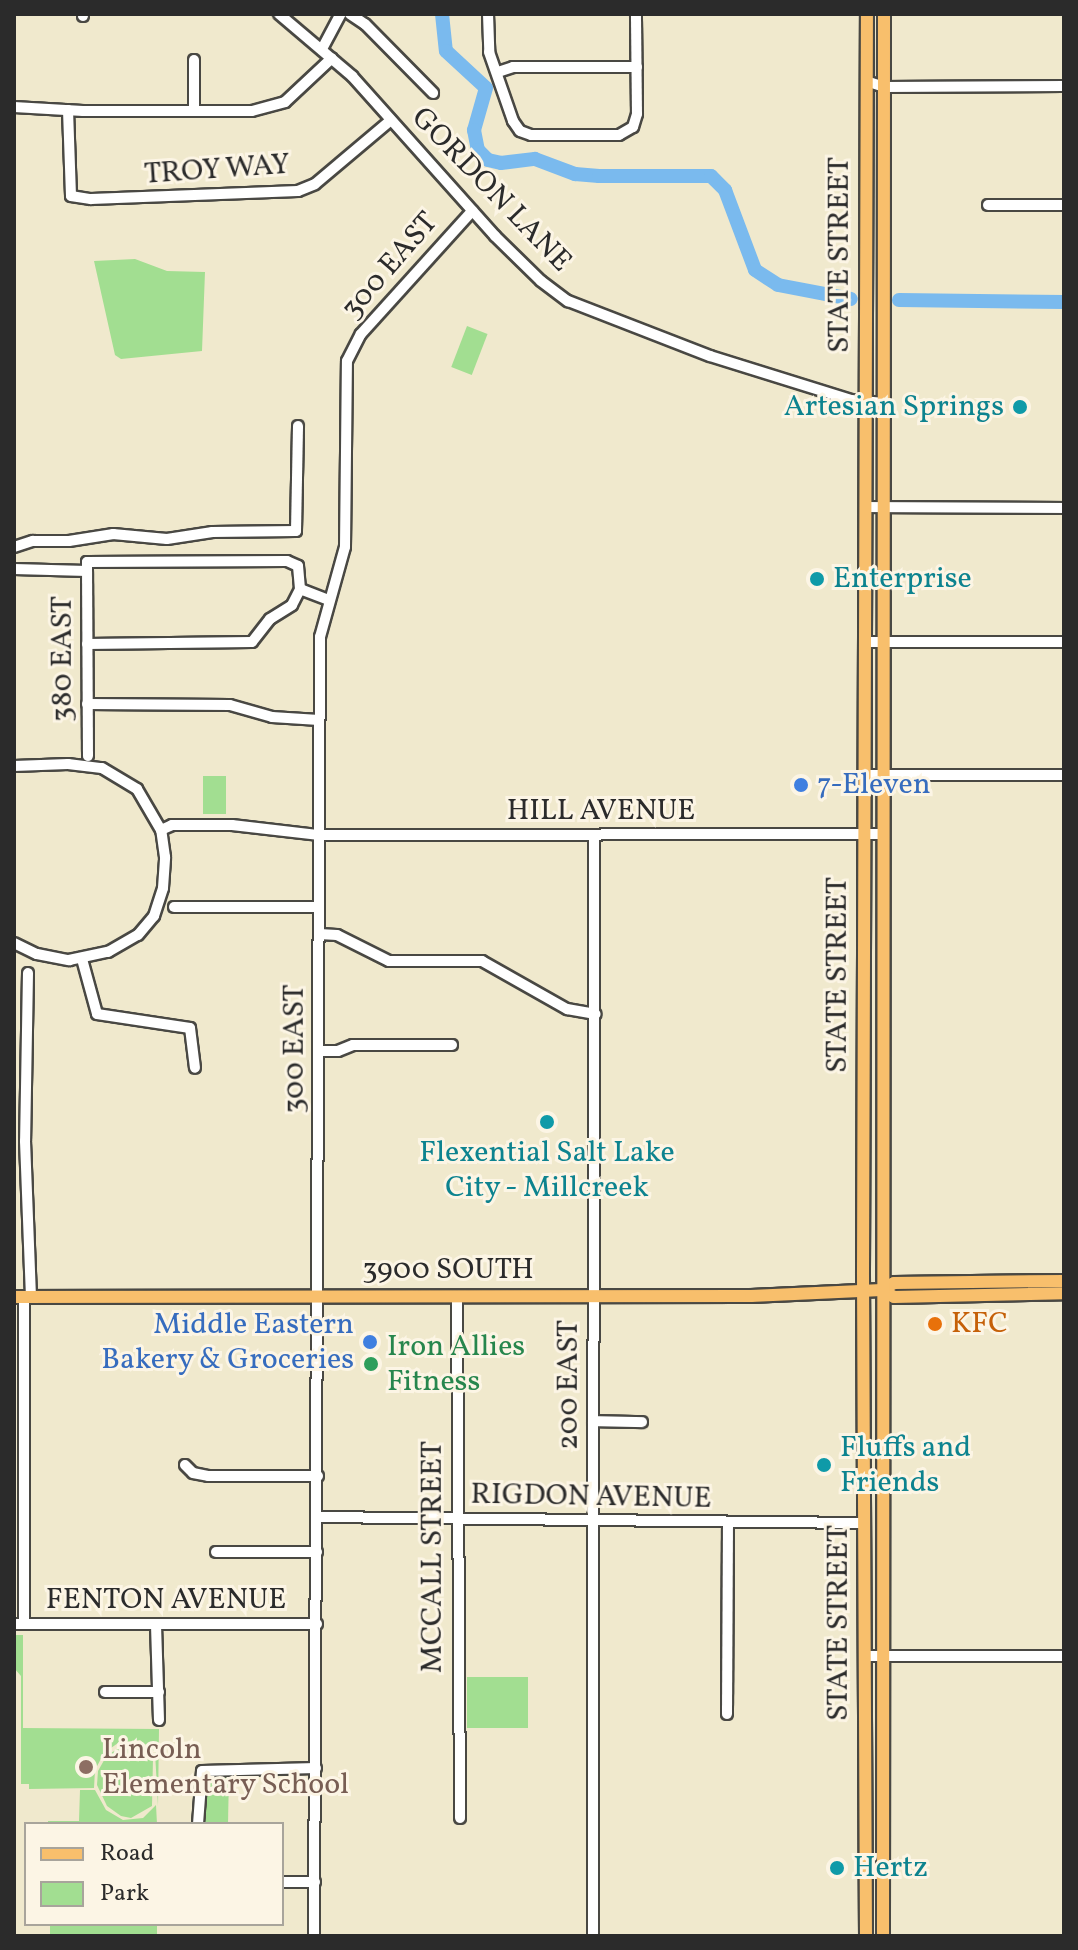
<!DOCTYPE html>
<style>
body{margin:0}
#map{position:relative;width:1078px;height:1950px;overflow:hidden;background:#f0e9cd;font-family:Vollkorn,serif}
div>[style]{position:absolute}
.green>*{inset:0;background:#a2de91;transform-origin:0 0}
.river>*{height:14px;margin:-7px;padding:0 7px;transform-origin:7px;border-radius:7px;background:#7abaee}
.roads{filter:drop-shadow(2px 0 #494843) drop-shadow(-2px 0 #494843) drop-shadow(0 2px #494843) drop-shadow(0 -2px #494843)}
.minor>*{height:10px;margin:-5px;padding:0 5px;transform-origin:5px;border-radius:5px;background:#fff}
.major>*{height:12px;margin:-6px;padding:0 6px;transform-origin:6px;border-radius:6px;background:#f8bf6c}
.dots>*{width:22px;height:22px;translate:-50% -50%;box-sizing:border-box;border:4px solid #fcf5e5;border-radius:50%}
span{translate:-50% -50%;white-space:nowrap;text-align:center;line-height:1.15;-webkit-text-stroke:6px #fcf5e5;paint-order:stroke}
.street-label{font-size:30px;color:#2b2b2b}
.culture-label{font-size:30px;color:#0d838f}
.right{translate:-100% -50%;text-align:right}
.left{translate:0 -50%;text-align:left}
.shop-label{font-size:30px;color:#366cbe}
.food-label{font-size:30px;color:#c56008}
.leisure-label{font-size:30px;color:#27864d}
.education-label{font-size:30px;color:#785e54}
.frame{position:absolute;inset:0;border:16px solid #2b2b2b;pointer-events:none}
.legend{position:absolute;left:24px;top:1822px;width:260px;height:104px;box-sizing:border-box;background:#fcf5e5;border:2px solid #a8a49b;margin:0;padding:10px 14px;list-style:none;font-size:24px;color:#2b2b2b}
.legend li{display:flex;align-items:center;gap:16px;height:40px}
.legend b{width:40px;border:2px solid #a8a49b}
</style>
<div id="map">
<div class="green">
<i style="clip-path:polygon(135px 259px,167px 271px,205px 272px,202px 351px,121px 359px,115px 355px,94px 261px)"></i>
<i style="left:467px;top:326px;width:22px;height:44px;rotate:21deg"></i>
<i style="left:203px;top:776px;width:23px;height:38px"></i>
<i style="clip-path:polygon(14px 1635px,23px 1635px,23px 1728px,159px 1729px,158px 1806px,155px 1752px,140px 1740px,118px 1743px,104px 1753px,95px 1770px,94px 1788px,29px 1789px,29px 1784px,21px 1784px,21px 1676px,14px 1668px)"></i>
<i style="left:467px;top:1677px;width:61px;height:51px"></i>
<i style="clip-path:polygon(129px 1743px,144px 1745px,153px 1758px,152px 1806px,131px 1818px,121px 1816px,107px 1806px,97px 1785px,98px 1771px,107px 1755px)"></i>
<i style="clip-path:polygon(229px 1774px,228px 1824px,204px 1824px,204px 1781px,207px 1776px)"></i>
<i style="clip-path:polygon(80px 1790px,95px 1790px,106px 1810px,123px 1820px,143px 1818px,156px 1805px,157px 1824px,48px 1824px,48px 1821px,79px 1821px)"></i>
<i style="left:50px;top:1924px;width:107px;height:12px"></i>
</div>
<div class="river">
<i style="left:442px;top:14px;width:37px;rotate:84deg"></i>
<i style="left:446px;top:51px;width:54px;rotate:42.8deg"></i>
<i style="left:486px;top:88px;width:44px;rotate:105.9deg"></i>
<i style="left:474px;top:130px;width:20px;rotate:79deg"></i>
<i style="left:478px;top:150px;width:14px;rotate:45deg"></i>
<i style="left:488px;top:160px;width:13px;rotate:13deg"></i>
<i style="left:501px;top:163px;width:34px;rotate:-7deg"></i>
<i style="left:535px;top:159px;width:43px;rotate:20.6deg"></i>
<i style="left:575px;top:174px;width:24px;rotate:5deg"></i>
<i style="left:599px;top:176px;width:112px"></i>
<i style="left:711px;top:176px;width:20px;rotate:45deg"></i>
<i style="left:725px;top:190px;width:85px;rotate:69.4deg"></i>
<i style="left:755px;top:270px;width:27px;rotate:33deg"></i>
<i style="left:778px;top:285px;width:74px;rotate:10.9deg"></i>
<i style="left:899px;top:300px;width:165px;rotate:0.7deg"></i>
</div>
<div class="roads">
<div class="minor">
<i style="left:279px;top:14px;width:96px;rotate:40.3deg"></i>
<i style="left:352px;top:76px;width:215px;rotate:48.2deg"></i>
<i style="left:495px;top:236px;width:64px;rotate:44.4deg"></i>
<i style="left:541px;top:281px;width:34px;rotate:37deg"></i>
<i style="left:568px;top:301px;width:152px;rotate:21.2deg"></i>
<i style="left:710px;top:356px;width:148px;rotate:17.3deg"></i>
<i style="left:851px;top:400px;width:33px;rotate:5deg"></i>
<i style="left:350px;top:14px;width:18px;rotate:34deg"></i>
<i style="left:365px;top:24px;width:97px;rotate:45.4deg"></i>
<i style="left:488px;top:14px;width:38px;rotate:88deg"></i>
<i style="left:489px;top:52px;width:73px;rotate:70.8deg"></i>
<i style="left:513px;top:121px;width:12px;rotate:55deg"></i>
<i style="left:520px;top:131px;width:12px;rotate:20deg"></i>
<i style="left:531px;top:135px;width:88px"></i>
<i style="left:619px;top:135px;width:16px;rotate:-30deg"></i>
<i style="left:633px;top:127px;width:14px;rotate:-73deg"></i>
<i style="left:637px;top:114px;width:100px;rotate:-90.6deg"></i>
<i style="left:83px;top:16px;width:2px;rotate:-90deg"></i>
<i style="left:322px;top:49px;width:40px;rotate:-62deg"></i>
<i style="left:194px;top:60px;width:51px;rotate:90deg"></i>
<i style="left:498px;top:72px;width:16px;rotate:-18deg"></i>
<i style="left:513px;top:67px;width:124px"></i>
<i style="left:866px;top:81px;width:20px;rotate:18deg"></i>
<i style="left:885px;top:87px;width:179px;rotate:-0.3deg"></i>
<i style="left:14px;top:107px;width:69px;rotate:3.3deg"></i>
<i style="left:83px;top:111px;width:169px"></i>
<i style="left:252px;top:111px;width:34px;rotate:-15deg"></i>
<i style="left:285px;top:102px;width:64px;rotate:-43.1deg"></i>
<i style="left:68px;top:110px;width:86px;rotate:88deg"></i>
<i style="left:71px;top:196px;width:20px;rotate:9deg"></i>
<i style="left:91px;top:199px;width:207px;rotate:-2.2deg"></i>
<i style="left:298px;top:191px;width:18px;rotate:-22deg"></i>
<i style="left:315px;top:184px;width:99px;rotate:-40.1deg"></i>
<i style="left:988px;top:205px;width:76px"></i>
<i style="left:865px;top:507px;width:199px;rotate:0.3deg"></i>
<i style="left:14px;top:547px;width:20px;rotate:-18deg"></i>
<i style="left:33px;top:541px;width:36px"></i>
<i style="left:69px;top:541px;width:45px;rotate:-9deg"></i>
<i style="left:113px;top:534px;width:54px;rotate:5.3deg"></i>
<i style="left:167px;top:539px;width:46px;rotate:-8.8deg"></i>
<i style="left:212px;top:532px;width:84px;rotate:-0.7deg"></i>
<i style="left:296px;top:531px;width:105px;rotate:-88.9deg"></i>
<i style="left:14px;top:569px;width:73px;rotate:1.6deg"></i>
<i style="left:866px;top:642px;width:198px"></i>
<i style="left:87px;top:644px;width:165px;rotate:-0.7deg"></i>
<i style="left:252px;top:642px;width:29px;rotate:-52deg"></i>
<i style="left:270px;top:619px;width:26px;rotate:-32deg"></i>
<i style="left:292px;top:605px;width:18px;rotate:-63deg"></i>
<i style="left:300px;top:589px;width:31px;rotate:21deg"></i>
<i style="left:87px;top:704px;width:143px;rotate:0.4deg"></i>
<i style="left:230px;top:705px;width:44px;rotate:15.9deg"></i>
<i style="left:272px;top:717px;width:47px;rotate:3.7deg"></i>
<i style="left:88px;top:756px;width:194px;rotate:-90.3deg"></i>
<i style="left:87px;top:562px;width:200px;rotate:-0.3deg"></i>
<i style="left:287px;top:561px;width:12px;rotate:24deg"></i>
<i style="left:298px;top:566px;width:23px;rotate:85deg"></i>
<i style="left:14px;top:766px;width:54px;rotate:-2.1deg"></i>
<i style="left:68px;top:764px;width:34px;rotate:7deg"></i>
<i style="left:102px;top:768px;width:41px;rotate:31deg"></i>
<i style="left:137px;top:789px;width:48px;rotate:59.7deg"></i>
<i style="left:161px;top:830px;width:12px;rotate:-24deg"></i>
<i style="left:172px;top:825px;width:60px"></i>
<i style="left:232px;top:825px;width:88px;rotate:6.6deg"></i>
<i style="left:319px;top:835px;width:564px;rotate:-0.1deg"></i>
<i style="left:865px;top:775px;width:199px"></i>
<i style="left:174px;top:907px;width:145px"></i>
<i style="left:319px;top:934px;width:18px;rotate:3deg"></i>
<i style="left:337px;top:935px;width:58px;rotate:26.6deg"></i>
<i style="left:389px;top:961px;width:93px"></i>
<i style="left:482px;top:961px;width:98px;rotate:29.5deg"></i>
<i style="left:567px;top:1009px;width:29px;rotate:10deg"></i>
<i style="left:14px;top:943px;width:25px;rotate:26deg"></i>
<i style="left:37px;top:954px;width:33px;rotate:11deg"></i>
<i style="left:69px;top:960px;width:40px;rotate:-12deg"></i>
<i style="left:108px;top:952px;width:34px;rotate:-30deg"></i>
<i style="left:138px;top:935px;width:25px;rotate:-50deg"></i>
<i style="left:154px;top:916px;width:29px;rotate:-72deg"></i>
<i style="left:163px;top:888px;width:31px;rotate:-86deg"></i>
<i style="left:165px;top:857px;width:27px;rotate:-98deg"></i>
<i style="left:82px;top:959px;width:57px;rotate:74.7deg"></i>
<i style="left:97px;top:1014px;width:94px;rotate:8.6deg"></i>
<i style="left:190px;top:1028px;width:40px;rotate:82.9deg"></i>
<i style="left:28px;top:973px;width:168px;rotate:91deg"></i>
<i style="left:25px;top:1141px;width:156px;rotate:87.8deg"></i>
<i style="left:319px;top:1051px;width:19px"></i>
<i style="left:338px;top:1051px;width:16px;rotate:-22deg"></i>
<i style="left:353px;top:1045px;width:99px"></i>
<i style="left:457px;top:1296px;width:522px;rotate:89.67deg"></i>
<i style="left:24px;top:1297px;width:327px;rotate:90deg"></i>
<i style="left:593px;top:1421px;width:49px;rotate:1.2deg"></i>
<i style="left:185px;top:1465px;width:11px;rotate:45deg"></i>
<i style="left:193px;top:1473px;width:15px;rotate:11deg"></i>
<i style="left:208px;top:1476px;width:110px"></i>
<i style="left:317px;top:1517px;width:547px;rotate:0.63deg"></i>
<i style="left:216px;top:1552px;width:101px"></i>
<i style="left:14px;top:1624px;width:303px"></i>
<i style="left:156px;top:1625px;width:95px;rotate:88.2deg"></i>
<i style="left:866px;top:1656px;width:198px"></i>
<i style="left:105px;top:1692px;width:54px"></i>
<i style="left:727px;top:1714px;width:191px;rotate:-89.7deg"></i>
<i style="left:198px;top:1824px;width:53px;rotate:-85.7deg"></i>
<i style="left:202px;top:1771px;width:114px;rotate:-1.5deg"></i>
<i style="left:282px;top:1882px;width:33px"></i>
<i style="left:314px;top:1936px;width:1299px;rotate:-89.74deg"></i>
<i style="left:320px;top:637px;width:93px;rotate:-74.5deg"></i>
<i style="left:345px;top:547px;width:186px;rotate:-89.4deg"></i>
<i style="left:347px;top:361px;width:30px;rotate:-63deg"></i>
<i style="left:361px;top:334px;width:166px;rotate:-47.9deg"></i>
<i style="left:593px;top:1936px;width:1101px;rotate:-89.95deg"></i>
</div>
<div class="major">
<i style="left:882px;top:1290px;width:14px;rotate:30deg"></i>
<i style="left:894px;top:1297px;width:170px;rotate:-1.3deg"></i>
<i style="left:14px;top:1297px;width:737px;rotate:-0.08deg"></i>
<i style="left:751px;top:1296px;width:131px;rotate:-2.6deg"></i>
<i style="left:882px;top:1290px;width:14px;rotate:-30deg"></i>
<i style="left:894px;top:1283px;width:170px;rotate:-0.7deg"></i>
<i style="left:866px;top:1936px;width:664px;rotate:-90.26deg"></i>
<i style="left:863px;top:1272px;width:1258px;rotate:-89.82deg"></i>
<i style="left:883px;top:1936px;width:1922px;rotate:-89.97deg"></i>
</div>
</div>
<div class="dots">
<i style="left:1020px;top:407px;background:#0f9aa8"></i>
<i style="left:817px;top:579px;background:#0f9aa8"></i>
<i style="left:801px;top:785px;background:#3f7fe0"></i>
<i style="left:547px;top:1122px;background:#0f9aa8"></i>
<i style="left:935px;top:1324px;background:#e8710a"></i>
<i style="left:370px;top:1342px;background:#3f7fe0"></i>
<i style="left:371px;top:1364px;background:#2e9e5b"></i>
<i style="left:824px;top:1465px;background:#0f9aa8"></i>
<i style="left:86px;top:1767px;background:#8d6e63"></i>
<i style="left:837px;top:1868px;background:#0f9aa8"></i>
</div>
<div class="street-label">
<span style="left:217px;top:170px;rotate:-4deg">TROY WAY</span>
<span style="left:491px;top:190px;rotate:46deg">GORDON LANE</span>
<span style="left:840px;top:255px;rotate:-90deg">STATE STREET</span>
<span style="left:390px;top:266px;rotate:-49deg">300 EAST</span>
<span style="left:63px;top:659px;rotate:-90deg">380 EAST</span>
<span style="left:601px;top:811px">HILL AVENUE</span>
<span style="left:838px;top:975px;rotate:-90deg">STATE STREET</span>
<span style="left:295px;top:1049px;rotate:-90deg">300 EAST</span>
<span style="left:448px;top:1270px">3900 SOUTH</span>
<span style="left:569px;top:1385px;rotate:-90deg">200 EAST</span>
<span style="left:591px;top:1497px;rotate:1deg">RIGDON AVENUE</span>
<span style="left:433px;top:1557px;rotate:-90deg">MCCALL STREET</span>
<span style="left:166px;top:1600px">FENTON AVENUE</span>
<span style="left:839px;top:1623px;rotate:-90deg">STATE STREET</span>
</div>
<div class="culture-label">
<span class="right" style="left:1004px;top:407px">Artesian Springs</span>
<span class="left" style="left:833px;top:579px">Enterprise</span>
<span style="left:547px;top:1170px">Flexential Salt Lake<br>City - Millcreek</span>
<span class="left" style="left:840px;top:1465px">Fluffs and<br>Friends</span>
<span class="left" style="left:853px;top:1868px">Hertz</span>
</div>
<div class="shop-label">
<span class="left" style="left:817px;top:785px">7-Eleven</span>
<span class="right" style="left:354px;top:1342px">Middle Eastern<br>Bakery &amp; Groceries</span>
</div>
<div class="food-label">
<span class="left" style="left:951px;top:1324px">KFC</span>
</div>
<div class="leisure-label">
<span class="left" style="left:387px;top:1364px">Iron Allies<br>Fitness</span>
</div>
<div class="education-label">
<span class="left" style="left:102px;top:1767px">Lincoln<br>Elementary School</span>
</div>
<div class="frame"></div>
<ul class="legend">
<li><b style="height:10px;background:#f8bf6c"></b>Road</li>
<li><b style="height:22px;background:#a2de91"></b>Park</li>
</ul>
</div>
